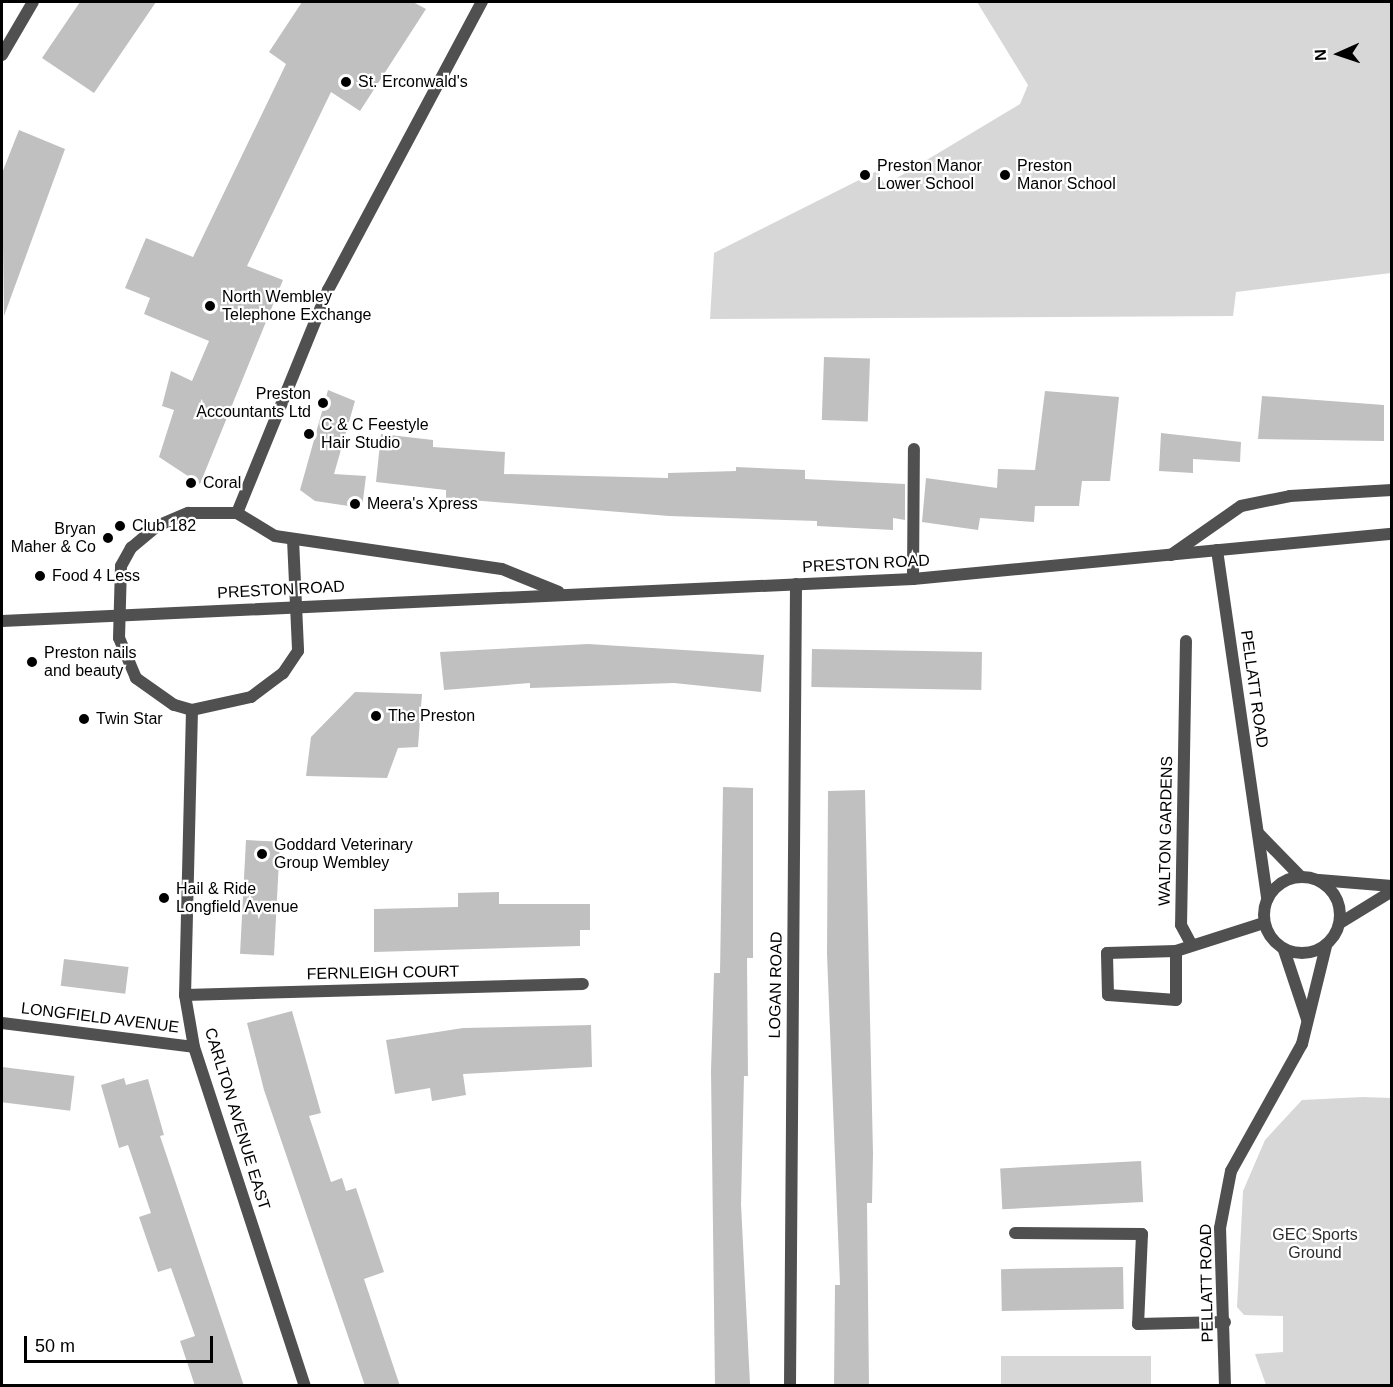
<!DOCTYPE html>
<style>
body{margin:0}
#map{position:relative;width:1393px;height:1387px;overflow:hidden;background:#fff;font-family:Arial,sans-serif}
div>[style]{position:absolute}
.green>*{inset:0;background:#d7d7d7;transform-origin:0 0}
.building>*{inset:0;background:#c0c0c0;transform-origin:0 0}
.minor>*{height:12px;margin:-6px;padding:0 6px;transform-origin:6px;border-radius:6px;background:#505050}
.minor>.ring{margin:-6px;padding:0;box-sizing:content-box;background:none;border:12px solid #505050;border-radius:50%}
.tertiary>*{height:12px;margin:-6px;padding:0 6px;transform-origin:6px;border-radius:6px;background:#505050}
.dots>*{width:16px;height:16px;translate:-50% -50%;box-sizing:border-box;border:3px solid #fff;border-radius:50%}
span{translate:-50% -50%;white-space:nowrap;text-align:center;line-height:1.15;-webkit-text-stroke:4.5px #fff;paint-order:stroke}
.poi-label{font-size:16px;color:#000}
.left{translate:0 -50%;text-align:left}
.right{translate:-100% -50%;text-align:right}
.street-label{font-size:16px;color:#000}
.park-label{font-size:16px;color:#2e2e2e}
.frame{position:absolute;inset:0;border:3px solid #000;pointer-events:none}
.north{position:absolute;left:1309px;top:24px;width:60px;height:60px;-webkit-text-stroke:4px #fff;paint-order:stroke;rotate:267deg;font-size:16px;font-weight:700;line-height:24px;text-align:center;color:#000}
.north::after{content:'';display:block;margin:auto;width:21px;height:27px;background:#000;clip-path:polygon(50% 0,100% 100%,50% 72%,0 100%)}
.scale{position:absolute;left:24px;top:1336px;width:189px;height:27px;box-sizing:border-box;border:3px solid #000;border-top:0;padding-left:8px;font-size:18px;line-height:21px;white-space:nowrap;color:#000;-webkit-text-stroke:4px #fff;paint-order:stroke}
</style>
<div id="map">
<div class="green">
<i style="clip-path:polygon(977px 2px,1391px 2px,1391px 273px,1236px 292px,1233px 316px,710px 319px,714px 253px,877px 171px,885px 185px,1020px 104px,1028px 85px)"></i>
<i style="clip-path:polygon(1363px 1097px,1391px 1098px,1391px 1385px,1266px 1385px,1255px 1354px,1283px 1352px,1283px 1316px,1244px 1315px,1237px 1307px,1243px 1191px,1265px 1140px,1302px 1100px)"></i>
<i style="left:1151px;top:1356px;width:29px;height:150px;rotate:90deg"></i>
</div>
<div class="building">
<i style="clip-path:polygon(80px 2px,156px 2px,94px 93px,42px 58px)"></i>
<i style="clip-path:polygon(302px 2px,413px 2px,426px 9px,360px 111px,331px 92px,247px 266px,283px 280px,200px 484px,159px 457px,174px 410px,162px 406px,171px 371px,192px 381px,209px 341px,144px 314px,150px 298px,125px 288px,146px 238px,193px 257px,286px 64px,269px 52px)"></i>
<i style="clip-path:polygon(19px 130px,65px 149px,4px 316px,2px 173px)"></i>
<i style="left:824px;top:357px;width:46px;height:63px;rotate:2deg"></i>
<i style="clip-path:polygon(328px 390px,355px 401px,334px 474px,366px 476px,362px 508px,315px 501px,300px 490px)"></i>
<i style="clip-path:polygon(1045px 391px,1119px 397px,1110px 481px,1082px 481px,1079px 506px,1035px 506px,1034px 522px,980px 518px,978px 530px,922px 522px,926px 478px,997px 488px,998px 469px,1035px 470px)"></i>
<i style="clip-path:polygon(1262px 396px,1384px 405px,1384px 441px,1258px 439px)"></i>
<i style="clip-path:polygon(1161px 433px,1241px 442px,1240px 462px,1193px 459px,1193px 473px,1159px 471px)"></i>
<i style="clip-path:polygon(381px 434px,433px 440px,433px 447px,505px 452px,504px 474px,668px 478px,668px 473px,736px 471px,736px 467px,805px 470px,805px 479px,905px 484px,905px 520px,893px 518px,893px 530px,817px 526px,817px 521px,669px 516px,446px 498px,446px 490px,376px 482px)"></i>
<i style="clip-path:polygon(588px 644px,764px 655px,761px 692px,674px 683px,530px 688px,530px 683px,444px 690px,440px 652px)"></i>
<i style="left:812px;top:649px;width:170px;height:38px;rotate:1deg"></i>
<i style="clip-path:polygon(355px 692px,422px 694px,418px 747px,398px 748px,387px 778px,306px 776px,311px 737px)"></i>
<i style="clip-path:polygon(723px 787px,753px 788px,753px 958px,747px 958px,748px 1076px,744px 1076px,741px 1204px,750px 1384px,715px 1386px,711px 1071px,714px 973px,720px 973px)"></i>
<i style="clip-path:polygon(865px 790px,873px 1154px,872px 1203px,867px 1203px,869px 1386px,834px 1386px,835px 1285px,840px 1285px,827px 954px,828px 791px)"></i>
<i style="left:246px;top:840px;width:34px;height:114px;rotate:3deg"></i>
<i style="clip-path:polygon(499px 892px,499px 904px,590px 904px,590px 930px,580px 930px,580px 946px,374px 952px,374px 909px,458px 907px,458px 893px)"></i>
<i style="left:64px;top:959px;width:65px;height:27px;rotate:7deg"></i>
<i style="clip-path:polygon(292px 1011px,321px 1113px,309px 1116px,331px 1182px,342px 1178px,346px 1191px,356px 1188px,384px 1272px,364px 1279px,400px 1386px,365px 1386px,264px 1090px,247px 1023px)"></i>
<i style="clip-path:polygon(591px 1025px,592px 1067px,463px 1074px,466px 1095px,432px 1101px,430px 1088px,395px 1094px,386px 1040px,463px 1028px)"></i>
<i style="left:2px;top:1067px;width:73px;height:35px;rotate:7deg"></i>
<i style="clip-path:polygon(124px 1078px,126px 1085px,148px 1079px,164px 1135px,160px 1136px,244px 1386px,195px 1386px,180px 1341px,195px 1336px,171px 1268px,158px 1272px,139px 1217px,151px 1213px,128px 1145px,119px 1148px,101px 1085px)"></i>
<i style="left:1141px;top:1161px;width:41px;height:141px;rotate:87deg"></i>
<i style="left:1123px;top:1267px;width:42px;height:122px;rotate:89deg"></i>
</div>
<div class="minor">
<i style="left:2px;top:55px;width:61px;rotate:-59.7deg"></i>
<i style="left:1217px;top:550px;width:353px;rotate:81.8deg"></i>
<i style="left:1171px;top:555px;width:85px;rotate:-35deg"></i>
<i style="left:1241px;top:506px;width:50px;rotate:-11.5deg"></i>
<i style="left:1290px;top:496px;width:102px;rotate:-3.4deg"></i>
<i style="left:913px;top:579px;width:130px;rotate:-89.6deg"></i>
<i style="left:1186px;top:641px;width:284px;rotate:91deg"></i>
<i style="left:1181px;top:925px;width:19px;rotate:62deg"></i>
<i style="left:1259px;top:834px;width:60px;rotate:45.7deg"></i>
<i class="ring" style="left:1264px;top:877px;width:64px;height:64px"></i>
<i style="left:1319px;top:880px;width:73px;rotate:4.7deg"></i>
<i style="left:1340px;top:923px;width:61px;rotate:-31.6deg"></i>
<i style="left:1284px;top:950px;width:73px;rotate:71.6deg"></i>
<i style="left:1176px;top:951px;width:49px;rotate:90deg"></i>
<i style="left:1176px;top:1000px;width:68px;rotate:-175.8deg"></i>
<i style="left:1108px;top:995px;width:42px;rotate:-91.4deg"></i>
<i style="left:1107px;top:953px;width:69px;rotate:-1.7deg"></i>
<i style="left:1176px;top:951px;width:92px;rotate:-17.7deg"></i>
<i style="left:185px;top:995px;width:398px;rotate:-1.6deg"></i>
<i style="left:2px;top:1023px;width:193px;rotate:7.1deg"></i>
<i style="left:1015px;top:1233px;width:127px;rotate:0.5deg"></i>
<i style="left:1142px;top:1234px;width:90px;rotate:92.5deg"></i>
<i style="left:1138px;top:1324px;width:87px;rotate:-1.3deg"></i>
<i style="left:790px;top:1386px;width:802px;rotate:-89.57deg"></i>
<i style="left:1225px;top:1386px;width:158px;rotate:-91.8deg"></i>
<i style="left:1220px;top:1228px;width:58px;rotate:-79.1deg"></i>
<i style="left:1231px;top:1171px;width:145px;rotate:-60.8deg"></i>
<i style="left:1302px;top:1044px;width:101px;rotate:-76.2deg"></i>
</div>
<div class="tertiary">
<i style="left:237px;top:513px;width:241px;rotate:-67.8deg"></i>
<i style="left:328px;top:290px;width:327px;rotate:-61.9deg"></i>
<i style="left:293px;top:539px;width:112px;rotate:87.4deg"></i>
<i style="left:298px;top:651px;width:27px;rotate:124deg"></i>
<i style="left:283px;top:673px;width:40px;rotate:143deg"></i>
<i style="left:251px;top:697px;width:60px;rotate:167.6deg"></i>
<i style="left:192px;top:710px;width:19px;rotate:-164deg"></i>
<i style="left:174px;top:705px;width:47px;rotate:-144.6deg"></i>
<i style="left:136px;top:678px;width:43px;rotate:-113deg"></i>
<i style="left:119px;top:638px;width:72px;rotate:-88.4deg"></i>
<i style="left:121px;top:566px;width:21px;rotate:-61deg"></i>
<i style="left:131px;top:548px;width:34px;rotate:-40deg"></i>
<i style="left:157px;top:526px;width:34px;rotate:-23deg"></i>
<i style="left:188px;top:513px;width:49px"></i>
<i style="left:237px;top:513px;width:44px;rotate:31.2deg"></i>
<i style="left:275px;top:536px;width:229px;rotate:8.3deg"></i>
<i style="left:502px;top:569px;width:61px;rotate:22deg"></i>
<i style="left:2px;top:621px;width:912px;rotate:-2.64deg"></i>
<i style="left:913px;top:579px;width:481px;rotate:-5.4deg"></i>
<i style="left:192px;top:710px;width:285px;rotate:91.4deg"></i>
<i style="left:185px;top:995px;width:53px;rotate:80.2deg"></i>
<i style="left:194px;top:1047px;width:357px;rotate:71.9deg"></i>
</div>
<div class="dots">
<i style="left:346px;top:82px;background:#000"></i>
<i style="left:865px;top:175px;background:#000"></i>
<i style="left:1005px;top:175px;background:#000"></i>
<i style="left:210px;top:306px;background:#000"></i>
<i style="left:323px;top:403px;background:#000"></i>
<i style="left:309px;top:434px;background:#000"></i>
<i style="left:191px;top:483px;background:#000"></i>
<i style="left:355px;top:504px;background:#000"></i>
<i style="left:120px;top:526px;background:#000"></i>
<i style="left:108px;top:538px;background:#000"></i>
<i style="left:40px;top:576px;background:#000"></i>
<i style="left:32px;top:662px;background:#000"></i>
<i style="left:376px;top:716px;background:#000"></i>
<i style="left:84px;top:719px;background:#000"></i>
<i style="left:262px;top:854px;background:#000"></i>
<i style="left:164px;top:898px;background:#000"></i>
</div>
<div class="poi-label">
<span class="left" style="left:358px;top:82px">St. Erconwald's</span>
<span class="left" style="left:877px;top:175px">Preston Manor<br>Lower School</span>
<span class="left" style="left:1017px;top:175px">Preston<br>Manor School</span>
<span class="left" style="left:222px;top:306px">North Wembley<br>Telephone Exchange</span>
<span class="right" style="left:311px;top:403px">Preston<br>Accountants Ltd</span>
<span class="left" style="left:321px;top:434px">C &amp; C Feestyle<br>Hair Studio</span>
<span class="left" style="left:203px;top:483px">Coral</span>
<span class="left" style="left:367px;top:504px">Meera's Xpress</span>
<span class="left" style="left:132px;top:526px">Club 182</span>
<span class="right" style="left:96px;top:538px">Bryan<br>Maher &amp; Co</span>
<span class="left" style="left:52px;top:576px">Food 4 Less</span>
<span class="left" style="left:44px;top:662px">Preston nails<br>and beauty</span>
<span class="left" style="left:388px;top:716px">The Preston</span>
<span class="left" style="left:96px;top:719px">Twin Star</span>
<span class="left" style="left:274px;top:854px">Goddard Veterinary<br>Group Wembley</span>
<span class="left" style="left:176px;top:898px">Hail &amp; Ride<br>Longfield Avenue</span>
</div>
<div class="street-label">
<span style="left:866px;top:564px;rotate:-3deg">PRESTON ROAD</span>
<span style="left:281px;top:590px;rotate:-3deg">PRESTON ROAD</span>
<span style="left:1254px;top:689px;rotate:82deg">PELLATT ROAD</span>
<span style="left:1166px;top:831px;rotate:-89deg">WALTON GARDENS</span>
<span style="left:383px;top:973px;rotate:-1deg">FERNLEIGH COURT</span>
<span style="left:776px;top:985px;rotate:-89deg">LOGAN ROAD</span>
<span style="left:100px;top:1018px;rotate:7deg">LONGFIELD AVENUE</span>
<span style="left:237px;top:1119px;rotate:73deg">CARLTON AVENUE EAST</span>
<span style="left:1207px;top:1283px;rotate:-91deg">PELLATT ROAD</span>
</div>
<div class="park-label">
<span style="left:1315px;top:1244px">GEC Sports<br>Ground</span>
</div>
<div class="frame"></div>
<div class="north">N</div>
<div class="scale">50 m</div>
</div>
